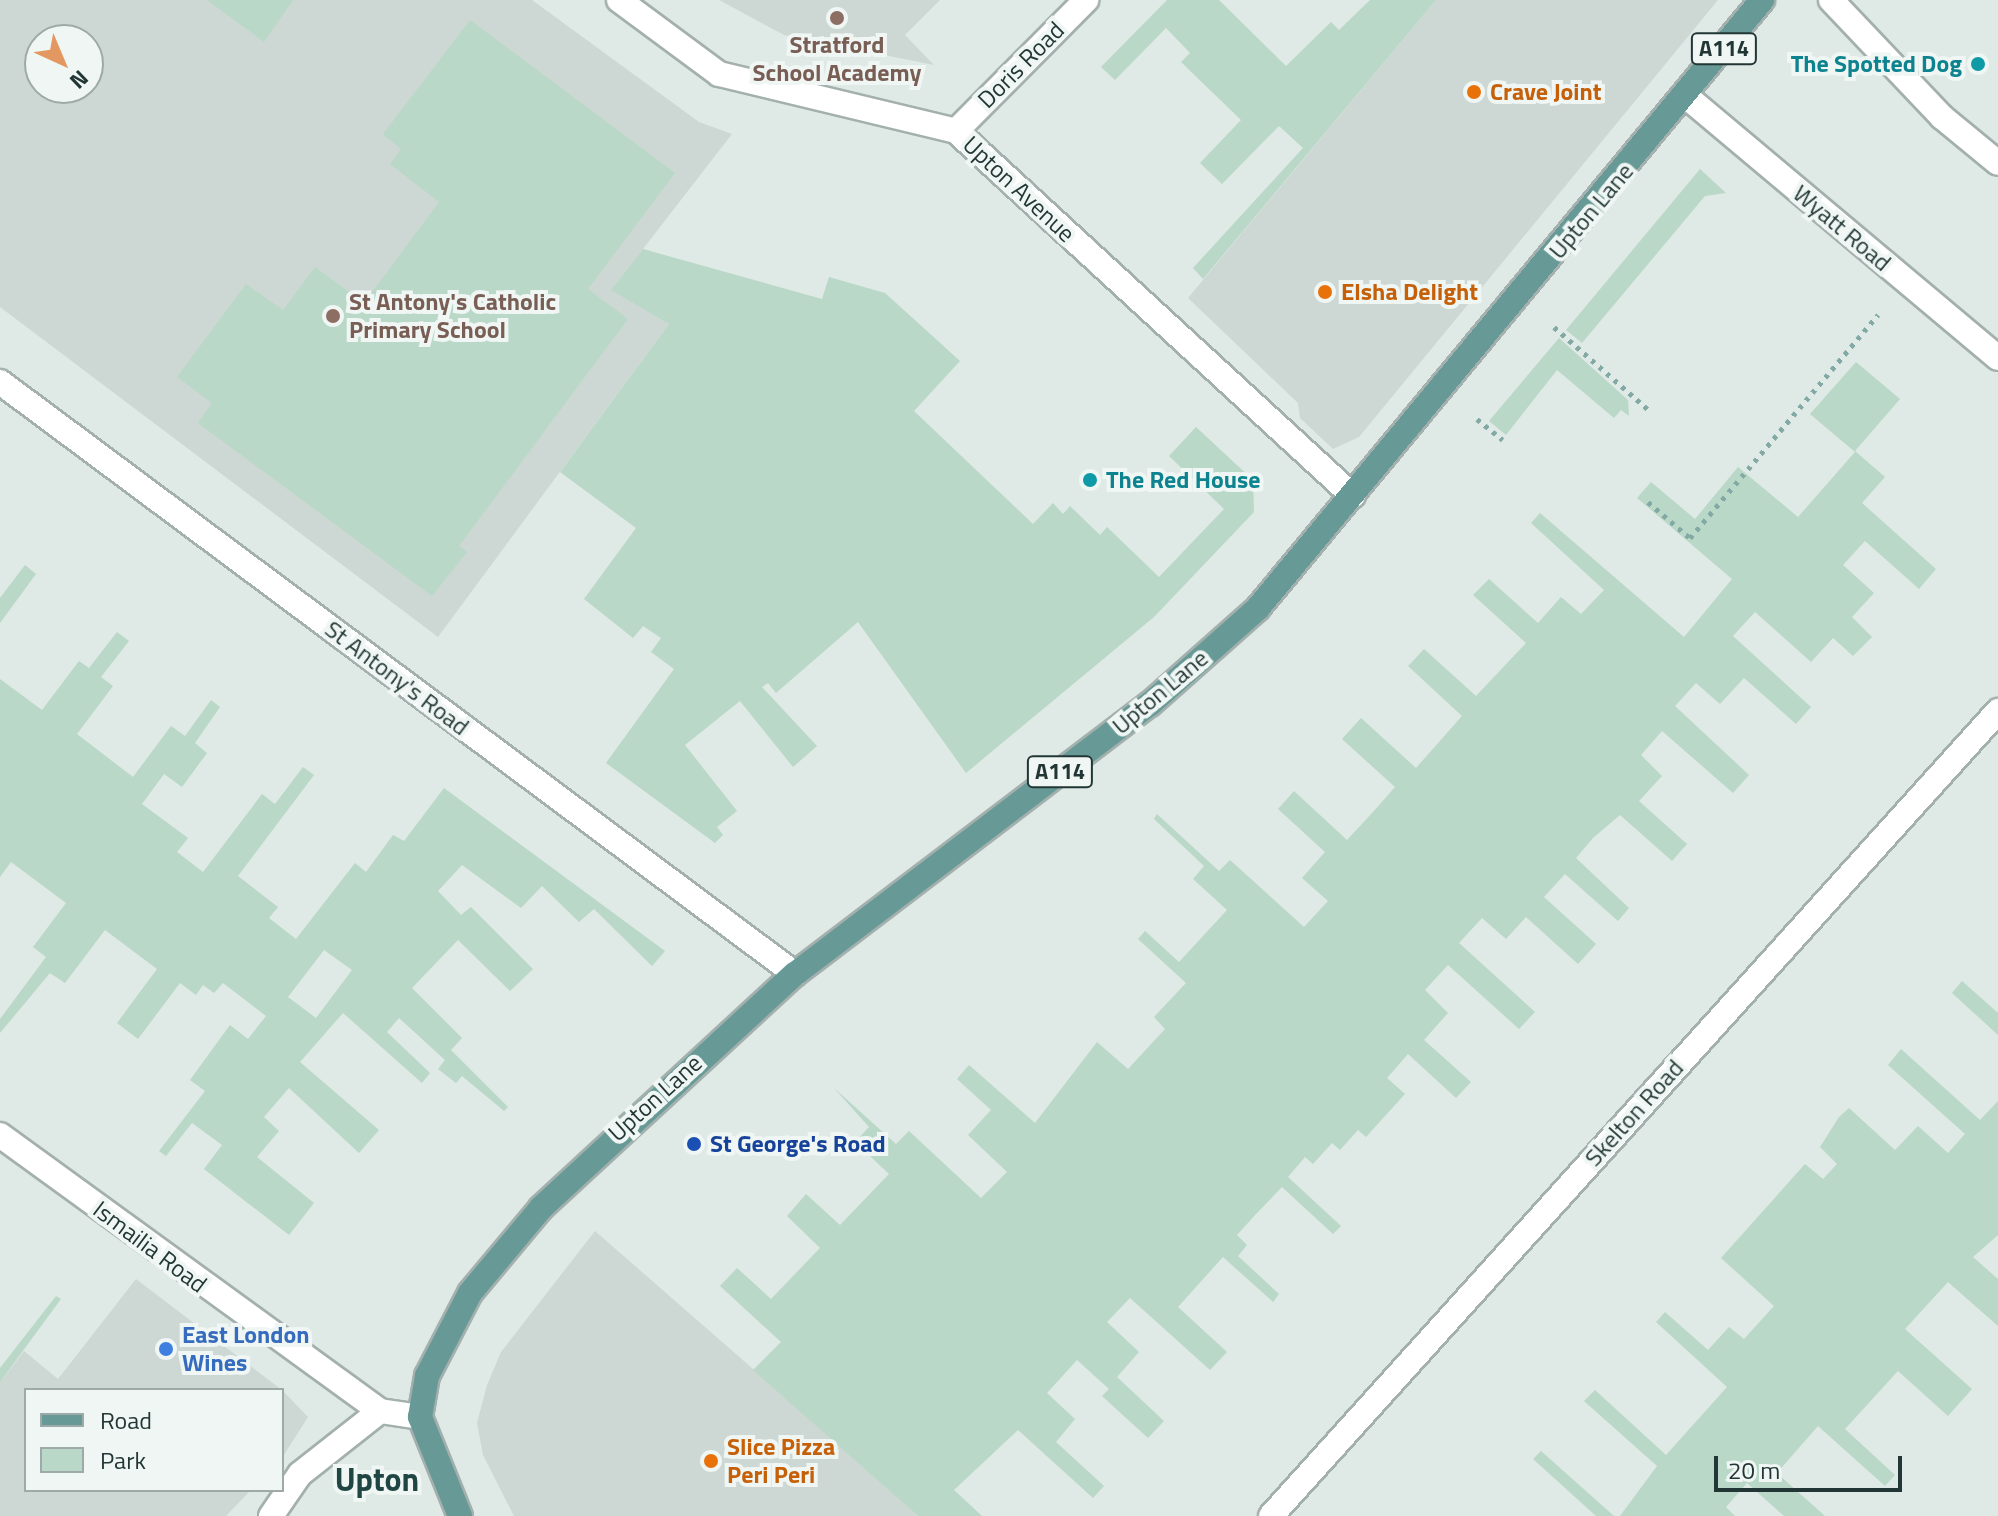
<!DOCTYPE html>
<style>
body{margin:0}
#map{position:relative;width:1998px;height:1516px;overflow:hidden;background:#dfe9e6;font-family:"Titillium Web",sans-serif}
div>[style]{position:absolute}
.built>*{inset:0;background:#cdd8d5}
.green>*{inset:0;background:#b9d8c7}
.path>*{height:5px;margin-top:-2.5px;transform-origin:0;background:repeating-linear-gradient(90deg,#82a9a4 0 4px,transparent 0 10px)}
.roads{filter:drop-shadow(2px 0 #a3b0ad) drop-shadow(-2px 0 #a3b0ad) drop-shadow(0 2px #a3b0ad) drop-shadow(0 -2px #a3b0ad)}
.lane>*{height:24px;margin:-12px;padding:0 12px;transform-origin:12px;border-radius:12px;background:#fff}
.street>*{height:24px;margin:-12px;padding:0 12px;transform-origin:12px;border-radius:12px;background:#fff}
.secondary>*{height:24px;margin:-12px;padding:0 12px;transform-origin:12px;border-radius:12px;background:#fff}
.primary>*{height:24px;margin:-12px;padding:0 12px;transform-origin:12px;border-radius:12px;background:#679a96}
.dots>*{width:22px;height:22px;translate:-50% -50%;box-sizing:border-box;border:4px solid #eff6f3;border-radius:50%}
span{translate:-50% -50%;white-space:nowrap;text-align:center;line-height:1.15;-webkit-text-stroke:8px #eff6f3;paint-order:stroke}
.shield-label span{padding:2px 6px;background:#eff6f3;border:2px solid;border-radius:6px;-webkit-text-stroke-width:0}
.shield-label{font-size:22px;color:#223735;font-weight:700}
.education-label{font-size:24px;color:#785e54;font-weight:700}
.left{translate:0 -50%;text-align:left}
.culture-label{font-size:24px;color:#0d838f;font-weight:700}
.right{translate:-100% -50%;text-align:right}
.street-label{font-size:24px;color:#223735}
.food-label{font-size:24px;color:#c56008;font-weight:700}
.transit-label{font-size:24px;color:#164399;font-weight:700}
.shop-label{font-size:24px;color:#366cbe;font-weight:700}
.district-label{font-size:32px;color:#204644;font-weight:700}
.legend{position:absolute;left:24px;top:1388px;width:260px;height:104px;box-sizing:border-box;background:#eff6f3;border:2px solid #9daaa7;margin:0;padding:10px 14px;list-style:none;font-size:24px;color:#223735}
.legend li{display:flex;align-items:center;gap:16px;height:40px}
.legend b{width:40px;border:2px solid #9daaa7}
.north{position:absolute;left:24px;top:24px;width:80px;height:80px;box-sizing:border-box;background:#eff6f3;border:2px solid #9daaa7;border-radius:50%;rotate:136deg;font-size:22px;font-weight:700;line-height:32px;text-align:center;color:#223735}
.north::after{content:'';display:block;margin:auto;width:28px;height:36px;background:#e49861;clip-path:polygon(50% 0,100% 100%,50% 72%,0 100%)}
.scale{position:absolute;left:1714px;top:1456px;width:188px;height:36px;box-sizing:border-box;border:4px solid #223735;border-top:0;padding-left:10px;font-size:24px;line-height:28px;white-space:nowrap;color:#223735;-webkit-text-stroke:6px #eff6f3;paint-order:stroke}
</style>
<div id="map">
<div class="built">
<i style="clip-path:polygon(evenodd,0 0,532px 0,699px 122px,732px 134px,612px 289px,669px 324px,438px 637px,0 307px,0 0,40px 40px,88px 40px,88px 88px,40px 88px,40px 40px)"></i>
<i style="clip-path:polygon(719px 0,940px 0,905px 35px,934px 65px,784px 35px)"></i>
<i style="clip-path:polygon(1436px 0,1718px 0,1359px 437px,1333px 449px,1300px 418px,1298px 403px,1188px 298px)"></i>
<i style="clip-path:polygon(595px 1231px,800px 1410px,918px 1516px,514px 1516px,483px 1455px,477px 1423px,487px 1385px,501px 1352px)"></i>
<i style="clip-path:polygon(136px 1279px,282px 1390px,26px 1390px,26px 1490px,251px 1490px,226px 1516px,0 1516px,0 1382px,24px 1351px,58px 1379px)"></i>
<i style="clip-path:polygon(282px 1390px,308px 1417px,282px 1458px)"></i>
</div>
<div class="green">
<i style="clip-path:polygon(207px 0,293px 0,264px 42px)"></i>
<i style="clip-path:polygon(1167px 0,1219px 0,1286px 66px,1331px 22px,1339px 30px,1370px 0,1436px 0,1203px 279px,1193px 268px,1303px 148px,1279px 126px,1222px 184px,1200px 163px,1241px 120px,1181px 62px,1190px 53px,1166px 28px,1115px 80px,1101px 67px)"></i>
<i style="clip-path:polygon(470px 20px,675px 173px,588px 289px,628px 319px,459px 546px,467px 552px,432px 596px,198px 423px,212px 403px,177px 377px,246px 284px,283px 310px,315px 267px,364px 303px,439px 202px,390px 164px,401px 149px,383px 134px)"></i>
<i style="clip-path:polygon(1700px 169px,1726px 193px,1705px 196px,1582px 343px,1566px 330px)"></i>
<i style="clip-path:polygon(643px 249px,822px 299px,829px 277px,885px 293px,960px 361px,914px 411px,1033px 524px,1053px 503px,1063px 514px,1070px 506px,1100px 535px,1107px 527px,1159px 577px,1224px 509px,1169px 456px,1196px 427px,1253px 480px,1254px 512px,1154px 617px,966px 773px,858px 622px,776px 693px,768px 683px,762px 687px,817px 746px,793px 767px,740px 701px,685px 745px,737px 811px,717px 827px,723px 835px,715px 843px,606px 763px,674px 669px,651px 652px,661px 638px,643px 626px,633px 638px,584px 599px,636px 528px,560px 472px,669px 324px,611px 290px)"></i>
<i style="clip-path:polygon(1559px 338px,1628px 400px,1629px 416px,1621px 410px,1614px 418px,1557px 370px,1506px 435px,1489px 421px)"></i>
<i style="clip-path:polygon(1856px 362px,1900px 399px,1855px 451px,1885px 477px,1862px 503px,1936px 569px,1919px 589px,1865px 541px,1843px 565px,1874px 593px,1852px 617px,1872px 637px,1853px 656px,1833px 638px,1811px 662px,1755px 612px,1733px 636px,1811px 707px,1796px 724px,1744px 678px,1720px 704px,1696px 683px,1675px 706px,1749px 775px,1733px 793px,1662px 731px,1641px 755px,1662px 776px,1639px 801px,1687px 844px,1672px 861px,1620px 815px,1593px 838px,1576px 858px,1629px 908px,1618px 921px,1565px 874px,1544px 897px,1596px 944px,1578px 964px,1526px 917px,1506px 939px,1482px 918px,1459px 943px,1535px 1012px,1519px 1029px,1448px 965px,1425px 990px,1448px 1013px,1424px 1040px,1471px 1082px,1456px 1098px,1408px 1054px,1387px 1078px,1405px 1094px,1366px 1137px,1358px 1130px,1340px 1150px,1332px 1143px,1313px 1164px,1305px 1157px,1288px 1177px,1341px 1226px,1333px 1234px,1282px 1187px,1257px 1213px,1237px 1235px,1247px 1245px,1238px 1256px,1279px 1294px,1273px 1302px,1223px 1257px,1178px 1307px,1227px 1352px,1210px 1370px,1130px 1298px,1107px 1322px,1139px 1352px,1117px 1377px,1164px 1421px,1148px 1438px,1102px 1396px,1109px 1389px,1077px 1360px,1047px 1393px,1075px 1419px,1056px 1442px,1104px 1486px,1093px 1498px,1018px 1430px,954px 1490px,982px 1516px,918px 1516px,753px 1370px,781px 1342px,720px 1286px,737px 1268px,771px 1299px,820px 1248px,787px 1216px,806px 1194px,840px 1225px,889px 1174px,855px 1142px,869px 1127px,834px 1088px,896px 1144px,909px 1131px,981px 1198px,1007px 1172px,968px 1135px,991px 1110px,957px 1079px,969px 1065px,1035px 1123px,1097px 1042px,1128px 1069px,1165px 1029px,1154px 1017px,1186px 983px,1138px 939px,1145px 931px,1179px 962px,1227px 910px,1193px 879px,1204px 866px,1154px 819px,1157px 814px,1219px 871px,1230px 860px,1304px 927px,1328px 901px,1302px 878px,1325px 852px,1278px 809px,1294px 791px,1347px 840px,1373px 812px,1395px 787px,1342px 739px,1361px 718px,1416px 768px,1462px 716px,1408px 666px,1413px 661px,1424px 649px,1476px 696px,1526px 643px,1473px 595px,1489px 579px,1538px 623px,1561px 597px,1581px 614px,1604px 590px,1531px 523px,1540px 513px,1684px 637px,1732px 579px,1637px 498px,1651px 482px,1695px 519px,1738px 467px,1798px 517px,1855px 452px,1810px 414px)"></i>
<i style="clip-path:polygon(25px 565px,36px 574px,0 623px,0 598px)"></i>
<i style="clip-path:polygon(evenodd,117px 632px,129px 641px,101px 677px,113px 686px,77px 734px,133px 777px,171px 726px,185px 736px,211px 700px,220px 707px,195px 743px,207px 753px,182px 787px,164px 774px,142px 804px,188px 838px,177px 852px,203px 872px,262px 794px,275px 804px,303px 767px,314px 775px,238px 876px,278px 907px,269px 918px,296px 939px,355px 863px,366px 872px,393px 835px,404px 841px,444px 788px,665px 951px,652px 966px,594px 909px,579px 922px,542px 886px,521px 908px,462px 865px,438px 891px,461px 915px,471px 907px,533px 969px,510px 991px,458px 940px,412px 988px,462px 1038px,451px 1050px,508px 1107px,504px 1111px,462px 1076px,456px 1083px,438px 1069px,445px 1060px,399px 1018px,387px 1032px,430px 1073px,422px 1083px,343px 1013px,300px 1062px,379px 1130px,359px 1153px,289px 1088px,264px 1117px,279px 1131px,257px 1157px,314px 1203px,289px 1235px,204px 1169px,222px 1145px,192px 1123px,166px 1156px,159px 1151px,205px 1091px,190px 1080px,230px 1025px,248px 1039px,266px 1016px,223px 983px,214px 993px,203px 985px,196px 995px,180px 983px,138px 1039px,117px 1023px,157px 969px,105px 930px,65px 983px,50px 973px,0 1033px,0 1019px,46px 957px,33px 947px,66px 903px,11px 862px,0 877px,0 679px,42px 710px,79px 661px,89px 668px,117px 632px,324px 950px,352px 970px,316px 1018px,288px 997px,324px 950px)"></i>
<i style="clip-path:polygon(1962px 981px,1998px 1013px,1998px 1035px,1952px 993px)"></i>
<i style="clip-path:polygon(1901px 1049px,1980px 1120px,1998px 1101px,1998px 1235px,1973px 1257px,1998px 1279px,1998px 1326px,1948px 1282px,1905px 1329px,1972px 1389px,1948px 1416px,1898px 1371px,1845px 1429px,1895px 1475px,1885px 1486px,1818px 1426px,1777px 1473px,1825px 1516px,1784px 1516px,1747px 1483px,1726px 1507px,1735px 1516px,1620px 1516px,1657px 1466px,1584px 1401px,1595px 1390px,1666px 1455px,1727px 1387px,1656px 1322px,1665px 1312px,1708px 1350px,1729px 1327px,1744px 1339px,1774px 1306px,1721px 1258px,1805px 1164px,1823px 1179px,1837px 1164px,1820px 1147px,1839px 1117px,1849px 1108px,1895px 1150px,1918px 1126px,1948px 1153px,1965px 1134px,1888px 1065px)"></i>
<i style="clip-path:polygon(56px 1296px,61px 1299px,0 1382px,0 1368px)"></i>
<i style="clip-path:polygon(1541px 1451px,1614px 1516px,1596px 1516px,1533px 1459px)"></i>
</div>
<div class="path">
<i style="left:1554px;top:327px;width:128px;rotate:41.2deg"></i>
<i style="left:1477px;top:419px;width:33px;rotate:39deg"></i>
<i style="left:1648px;top:502px;width:55px;rotate:40.6deg"></i>
<i style="left:1690px;top:538px;width:292px;rotate:-49.9deg"></i>
</div>
<div class="roads">
<div class="lane">
<i style="left:1831px;top:0;width:161px;rotate:46.5deg"></i>
<i style="left:1942px;top:117px;width:72px;rotate:39.4deg"></i>
</div>
<div class="street">
<i style="left:619px;top:0;width:124px;rotate:36.5deg"></i>
<i style="left:719px;top:74px;width:244px;rotate:13.5deg"></i>
<i style="left:956px;top:131px;width:539px;rotate:42.6deg"></i>
<i style="left:1687px;top:97px;width:406px;rotate:40deg"></i>
<i style="left:956px;top:131px;width:185px;rotate:-45.2deg"></i>
<i style="left:0;top:382px;width:991px;rotate:36.67deg"></i>
<i style="left:0;top:1135px;width:470px;rotate:36deg"></i>
<i style="left:1271px;top:1516px;width:1085px;rotate:-47.91deg"></i>
</div>
<div class="secondary">
<i style="left:271px;top:1516px;width:51px;rotate:-55.4deg"></i>
<i style="left:300px;top:1474px;width:102px;rotate:-38.2deg"></i>
<i style="left:380px;top:1411px;width:40px;rotate:8.5deg"></i>
</div>
<div class="primary">
<i style="left:460px;top:1516px;width:107px;rotate:-112deg"></i>
<i style="left:420px;top:1417px;width:42px;rotate:-80.3deg"></i>
<i style="left:427px;top:1376px;width:93px;rotate:-62.6deg"></i>
<i style="left:470px;top:1293px;width:111px;rotate:-50.1deg"></i>
<i style="left:541px;top:1208px;width:345px;rotate:-42.7deg"></i>
<i style="left:795px;top:974px;width:446px;rotate:-37.3deg"></i>
<i style="left:1150px;top:704px;width:144px;rotate:-41.6deg"></i>
<i style="left:1258px;top:608px;width:790px;rotate:-50.34deg"></i>
</div>
</div>
<div class="dots">
<i style="left:837px;top:18px;background:#8d6e63"></i>
<i style="left:1978px;top:64px;background:#0f9aa8"></i>
<i style="left:1474px;top:92px;background:#e8710a"></i>
<i style="left:1325px;top:292px;background:#e8710a"></i>
<i style="left:333px;top:316px;background:#8d6e63"></i>
<i style="left:1090px;top:480px;background:#0f9aa8"></i>
<i style="left:694px;top:1144px;background:#1a4fb4"></i>
<i style="left:166px;top:1349px;background:#3f7fe0"></i>
<i style="left:711px;top:1461px;background:#e8710a"></i>
</div>
<div class="shield-label">
<span style="left:1724px;top:49px">A114</span>
<span style="left:1060px;top:772px">A114</span>
</div>
<div class="education-label">
<span style="left:837px;top:59px">Stratford<br>School Academy</span>
<span class="left" style="left:349px;top:316px">St Antony's Catholic<br>Primary School</span>
</div>
<div class="culture-label">
<span class="right" style="left:1962px;top:64px">The Spotted Dog</span>
<span class="left" style="left:1106px;top:480px">The Red House</span>
</div>
<div class="street-label">
<span style="left:1021px;top:65px;rotate:-45deg">Doris Road</span>
<span style="left:1019px;top:189px;rotate:43deg">Upton Avenue</span>
<span style="left:1591px;top:211px;rotate:-50deg">Upton Lane</span>
<span style="left:1842px;top:228px;rotate:40deg">Wyatt Road</span>
<span style="left:397px;top:678px;rotate:37deg">St Antony's Road</span>
<span style="left:1160px;top:692px;rotate:-40deg">Upton Lane</span>
<span style="left:655px;top:1098px;rotate:-42deg">Upton Lane</span>
<span style="left:1634px;top:1113px;rotate:-48deg">Skelton Road</span>
<span style="left:150px;top:1247px;rotate:37deg">Ismailia Road</span>
</div>
<div class="food-label">
<span class="left" style="left:1490px;top:92px">Crave Joint</span>
<span class="left" style="left:1341px;top:292px">Elsha Delight</span>
<span class="left" style="left:727px;top:1461px">Slice Pizza<br>Peri Peri</span>
</div>
<div class="transit-label">
<span class="left" style="left:710px;top:1144px">St George's Road</span>
</div>
<div class="shop-label">
<span class="left" style="left:182px;top:1349px">East London<br>Wines</span>
</div>
<div class="district-label">
<span style="left:377px;top:1479px">Upton</span>
</div>
<ul class="legend">
<li><b style="height:10px;background:#679a96"></b>Road</li>
<li><b style="height:22px;background:#b9d8c7"></b>Park</li>
</ul>
<div class="north">N</div>
<div class="scale">20 m</div>
</div>
